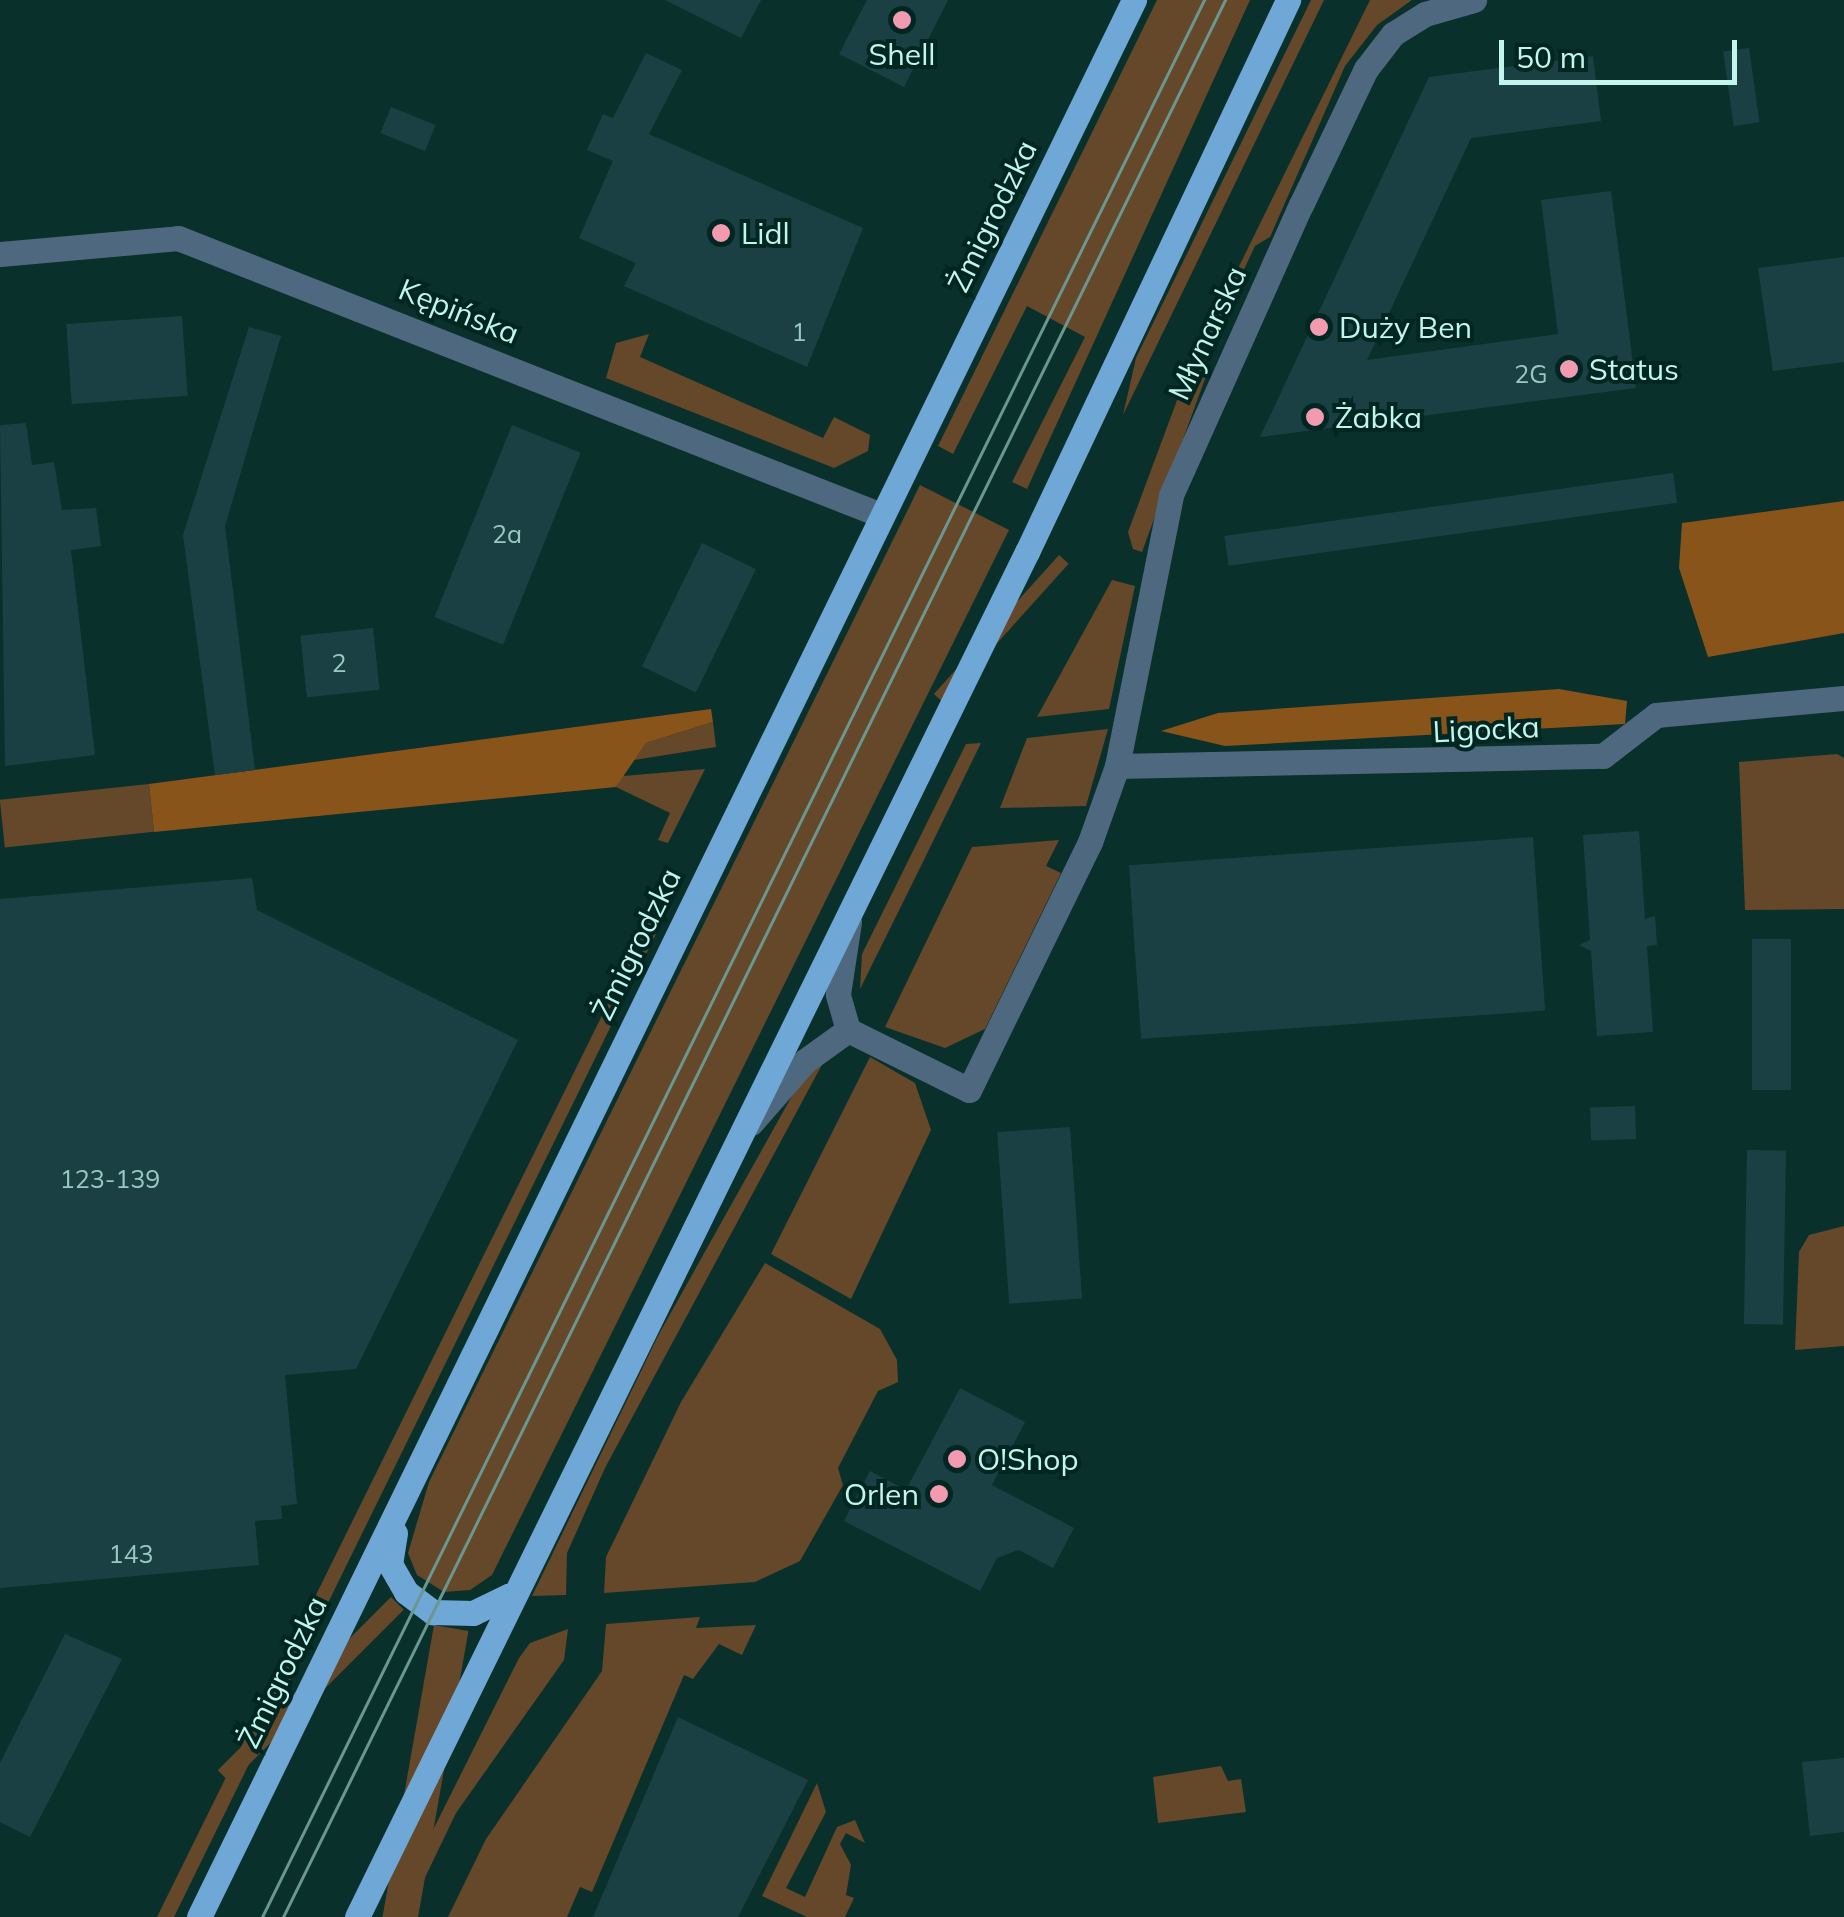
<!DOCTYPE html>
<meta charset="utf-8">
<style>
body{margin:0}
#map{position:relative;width:1844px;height:1917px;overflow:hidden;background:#0a302b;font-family:Mulish,sans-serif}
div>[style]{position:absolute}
.green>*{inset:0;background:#65472a;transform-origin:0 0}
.forest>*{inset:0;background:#88541a}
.building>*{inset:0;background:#1b4043;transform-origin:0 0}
.minor>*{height:25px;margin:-12.5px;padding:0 12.5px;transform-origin:12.5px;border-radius:12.5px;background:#4e697f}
.major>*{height:25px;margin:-12.5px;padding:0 12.5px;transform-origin:12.5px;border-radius:12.5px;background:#6fa8d6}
.tram>*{height:2.5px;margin:-1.25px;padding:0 1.25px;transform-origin:1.25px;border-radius:1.25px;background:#6a9790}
.dots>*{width:28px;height:28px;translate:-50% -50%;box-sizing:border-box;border:5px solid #002622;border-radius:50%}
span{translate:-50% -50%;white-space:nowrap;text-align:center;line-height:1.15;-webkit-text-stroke:8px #002622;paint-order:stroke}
.number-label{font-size:25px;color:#98c8c2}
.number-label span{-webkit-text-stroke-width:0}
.poi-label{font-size:30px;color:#c2f5ec}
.left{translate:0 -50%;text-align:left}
.right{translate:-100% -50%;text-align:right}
.street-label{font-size:30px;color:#c2f5ec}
.scale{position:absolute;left:1499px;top:40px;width:238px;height:45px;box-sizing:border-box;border:5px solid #c2f5ec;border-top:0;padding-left:12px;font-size:30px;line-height:35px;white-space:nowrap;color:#c2f5ec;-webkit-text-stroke:8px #002622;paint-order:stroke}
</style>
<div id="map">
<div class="green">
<i style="clip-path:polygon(1157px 0,1250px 0,1027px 489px,1012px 482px,1085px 337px,1027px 306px,953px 454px,938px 446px)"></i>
<i style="clip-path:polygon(1311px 0,1324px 0,1123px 415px,1136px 358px)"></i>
<i style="clip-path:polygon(1370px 0,1412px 0,1377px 25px,1345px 66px,1270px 237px,1255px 246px,1204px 354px,1209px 368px,1142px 552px,1133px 549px,1128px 532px,1189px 368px)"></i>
<i style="clip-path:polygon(649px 334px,640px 357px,823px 438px,834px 417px,870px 435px,868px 451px,834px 468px,606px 378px,616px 343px)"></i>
<i style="clip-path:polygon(920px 485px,1009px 530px,492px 1575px,470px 1590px,444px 1592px,417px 1575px,408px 1553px,429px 1482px)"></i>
<i style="left:1059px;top:555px;width:13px;height:187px;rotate:42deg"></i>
<i style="clip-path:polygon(1112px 580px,1135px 586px,1109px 709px,1037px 717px)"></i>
<i style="clip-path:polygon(713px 722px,716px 747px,634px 760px,646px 743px)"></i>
<i style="clip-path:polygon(1108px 729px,1086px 806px,1000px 808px,1027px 738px)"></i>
<i style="clip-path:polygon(981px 743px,920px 868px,860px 989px,862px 954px,966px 744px)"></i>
<i style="clip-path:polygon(1837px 754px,1844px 758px,1844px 909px,1745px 910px,1739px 762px)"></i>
<i style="clip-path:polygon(705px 769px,668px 843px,658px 840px,670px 813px,616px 787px,623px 776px)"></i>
<i style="left:149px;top:784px;width:48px;height:150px;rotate:84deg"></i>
<i style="clip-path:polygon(1059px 840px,1046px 866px,1061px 873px,985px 1029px,945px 1048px,885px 1027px,972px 847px)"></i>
<i style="clip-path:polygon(660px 898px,660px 926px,174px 1917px,157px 1917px)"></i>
<i style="clip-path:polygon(870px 1057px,915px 1083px,931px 1130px,851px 1299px,771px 1254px)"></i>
<i style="clip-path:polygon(824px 1061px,605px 1468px,567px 1553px,566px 1595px,532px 1596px,659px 1334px,802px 1078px)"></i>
<i style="clip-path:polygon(1844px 1226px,1844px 1346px,1795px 1350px,1799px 1252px,1809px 1235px)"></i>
<i style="clip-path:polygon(765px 1263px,880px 1329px,897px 1360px,898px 1382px,878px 1391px,838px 1468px,843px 1485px,800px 1561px,755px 1582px,604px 1593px,606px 1557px,681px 1402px)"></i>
<i style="left:391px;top:1597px;width:18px;height:245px;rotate:45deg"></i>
<i style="clip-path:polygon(700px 1617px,696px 1628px,756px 1625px,742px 1655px,719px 1644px,693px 1679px,684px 1675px,592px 1892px,580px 1887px,567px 1917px,448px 1917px,486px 1839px,602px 1671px,606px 1624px)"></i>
<i style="left:434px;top:1625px;width:35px;height:326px;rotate:10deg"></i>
<i style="clip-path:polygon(568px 1629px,564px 1660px,456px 1813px,420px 1888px,407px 1882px,519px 1658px,530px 1643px)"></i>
<i style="clip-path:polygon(1221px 1766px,1228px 1781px,1241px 1779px,1246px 1812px,1158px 1823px,1153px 1777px)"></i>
<i style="clip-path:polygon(817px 1783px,826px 1812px,786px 1888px,805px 1897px,837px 1827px,855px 1820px,865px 1843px,846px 1833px,840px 1844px,851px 1865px,846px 1895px,854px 1898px,845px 1917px,807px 1917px,762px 1896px)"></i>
</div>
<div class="forest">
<i style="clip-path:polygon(1844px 501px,1844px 633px,1708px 657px,1679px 568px,1682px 523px)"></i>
<i style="clip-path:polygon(1559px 689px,1627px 701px,1625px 724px,1225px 746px,1161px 731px,1218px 713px)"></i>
<i style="clip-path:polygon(711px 709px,713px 722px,646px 743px,616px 787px,154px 832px,149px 784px)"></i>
</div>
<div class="building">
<i style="clip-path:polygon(665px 0,761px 0,741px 38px)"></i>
<i style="clip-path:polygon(867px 0,948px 0,904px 87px,839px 54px)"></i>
<i style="left:1749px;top:48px;width:75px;height:26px;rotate:82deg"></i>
<i style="clip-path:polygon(646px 53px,682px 70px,649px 134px,863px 228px,807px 367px,624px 286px,636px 263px,579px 238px,613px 161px,587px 150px,603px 114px,613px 118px)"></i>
<i style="clip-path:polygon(1593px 56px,1601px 121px,1471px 138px,1367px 360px,1558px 334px,1541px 200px,1611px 191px,1636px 388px,1260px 437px,1429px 77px)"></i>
<i style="left:391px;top:107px;width:48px;height:28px;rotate:22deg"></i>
<i style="clip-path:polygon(1844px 257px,1844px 362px,1773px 371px,1758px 268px)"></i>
<i style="left:182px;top:316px;width:80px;height:116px;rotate:86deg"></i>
<i style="clip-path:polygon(249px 327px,281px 336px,225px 526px,255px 770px,215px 775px,183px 535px)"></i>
<i style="clip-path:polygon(26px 423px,32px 465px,54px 462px,62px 510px,96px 508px,101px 546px,71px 550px,95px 755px,5px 766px,0 425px)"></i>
<i style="left:512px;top:425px;width:74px;height:207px;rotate:22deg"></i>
<i style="left:1673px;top:473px;width:30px;height:453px;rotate:82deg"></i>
<i style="left:702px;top:543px;width:60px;height:137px;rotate:26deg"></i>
<i style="left:373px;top:628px;width:62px;height:73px;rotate:84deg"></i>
<i style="clip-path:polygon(1639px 831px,1645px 919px,1655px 916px,1657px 945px,1647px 946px,1653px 1032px,1597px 1036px,1591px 951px,1579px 945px,1590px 940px,1583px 835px)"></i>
<i style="left:1533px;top:837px;width:174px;height:405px;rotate:86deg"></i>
<i style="clip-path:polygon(252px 878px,257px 910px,518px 1040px,356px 1369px,285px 1375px,297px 1504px,281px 1506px,282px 1519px,255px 1521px,259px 1565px,0 1588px,0 899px)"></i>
<i style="left:1752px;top:939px;width:39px;height:151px"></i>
<i style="left:1635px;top:1106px;width:33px;height:45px;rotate:88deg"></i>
<i style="left:1070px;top:1127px;width:172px;height:73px;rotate:86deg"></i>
<i style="left:1747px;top:1150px;width:39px;height:174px;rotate:1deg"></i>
<i style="clip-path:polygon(960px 1388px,1025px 1422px,992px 1485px,1074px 1528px,1053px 1568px,1019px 1550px,997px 1558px,980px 1591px,844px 1521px,870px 1471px,906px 1490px)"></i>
<i style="clip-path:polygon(65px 1634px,122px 1659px,30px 1837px,0 1822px,0 1763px)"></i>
<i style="clip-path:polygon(678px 1717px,808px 1780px,738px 1917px,593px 1917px)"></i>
<i style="clip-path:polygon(1844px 1758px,1844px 1832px,1810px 1836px,1802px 1762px)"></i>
</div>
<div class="minor">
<i style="left:0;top:254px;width:179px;rotate:-5.1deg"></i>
<i style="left:178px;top:238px;width:756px;rotate:21.51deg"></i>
<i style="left:1117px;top:766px;width:486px;rotate:-1.2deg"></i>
<i style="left:1603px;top:756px;width:67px;rotate:-37.7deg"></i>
<i style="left:1656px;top:715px;width:189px;rotate:-5.2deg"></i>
<i style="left:848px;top:1030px;width:135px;rotate:26.4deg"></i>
<i style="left:969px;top:1090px;width:276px;rotate:-64deg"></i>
<i style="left:1090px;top:842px;width:81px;rotate:-70.4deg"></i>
<i style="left:1117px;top:766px;width:276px;rotate:-78.7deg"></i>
<i style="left:1171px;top:495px;width:318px;rotate:-65.9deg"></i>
<i style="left:1301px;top:205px;width:151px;rotate:-64.5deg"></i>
<i style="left:1366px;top:69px;width:44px;rotate:-52.4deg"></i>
<i style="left:1393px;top:34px;width:38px;rotate:-32deg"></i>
<i style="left:1425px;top:14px;width:51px;rotate:-15.9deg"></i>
<i style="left:848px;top:1030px;width:37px;rotate:-106deg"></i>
<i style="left:838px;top:994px;width:73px;rotate:-81.3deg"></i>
<i style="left:751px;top:1123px;width:82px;rotate:-48.9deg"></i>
<i style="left:805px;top:1061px;width:53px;rotate:-35.8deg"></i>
</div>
<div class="major">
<i style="left:395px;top:1533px;width:31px;rotate:99deg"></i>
<i style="left:390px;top:1564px;width:32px;rotate:60deg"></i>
<i style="left:406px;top:1592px;width:34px;rotate:37deg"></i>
<i style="left:433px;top:1612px;width:40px;rotate:1.4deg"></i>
<i style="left:473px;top:1613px;width:39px;rotate:-26deg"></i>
<i style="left:199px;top:1917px;width:2133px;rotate:-64deg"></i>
<i style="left:357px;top:1917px;width:1521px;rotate:-63.86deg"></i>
<i style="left:1027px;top:552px;width:611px;rotate:-64.69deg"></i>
</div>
<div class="tram">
<i style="left:262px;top:1917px;width:2136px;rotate:-63.83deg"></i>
<i style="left:283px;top:1917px;width:2136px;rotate:-63.83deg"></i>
</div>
<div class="dots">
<i style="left:902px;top:20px;background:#f29aaf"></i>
<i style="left:721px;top:233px;background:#f29aaf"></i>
<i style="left:1319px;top:327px;background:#f29aaf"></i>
<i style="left:1569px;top:369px;background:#f29aaf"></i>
<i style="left:1315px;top:417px;background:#f29aaf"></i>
<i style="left:957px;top:1459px;background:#f29aaf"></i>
<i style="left:939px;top:1494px;background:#f29aaf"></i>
</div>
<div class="number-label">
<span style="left:799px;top:332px">1</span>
<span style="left:1531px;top:374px">2G</span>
<span style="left:507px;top:534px">2a</span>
<span style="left:339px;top:663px">2</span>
<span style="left:110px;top:1179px">123-139</span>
<span style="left:131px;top:1554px">143</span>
</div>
<div class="poi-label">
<span style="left:902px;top:54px">Shell</span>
<span class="left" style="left:741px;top:233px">Lidl</span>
<span class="left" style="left:1339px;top:327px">Duży Ben</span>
<span class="left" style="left:1589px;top:369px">Status</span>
<span class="left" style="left:1335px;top:417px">Żabka</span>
<span class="left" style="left:977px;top:1459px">O!Shop</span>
<span class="right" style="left:919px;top:1494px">Orlen</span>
</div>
<div class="street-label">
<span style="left:992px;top:216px;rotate:-64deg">Żmigrodzka</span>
<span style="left:459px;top:311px;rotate:22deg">Kępińska</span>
<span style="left:1207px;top:333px;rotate:-65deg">Młynarska</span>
<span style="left:1486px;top:729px;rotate:-3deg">Ligocka</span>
<span style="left:636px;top:944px;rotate:-64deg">Żmigrodzka</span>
<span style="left:282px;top:1672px;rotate:-64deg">Żmigrodzka</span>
</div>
<div class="scale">50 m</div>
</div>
